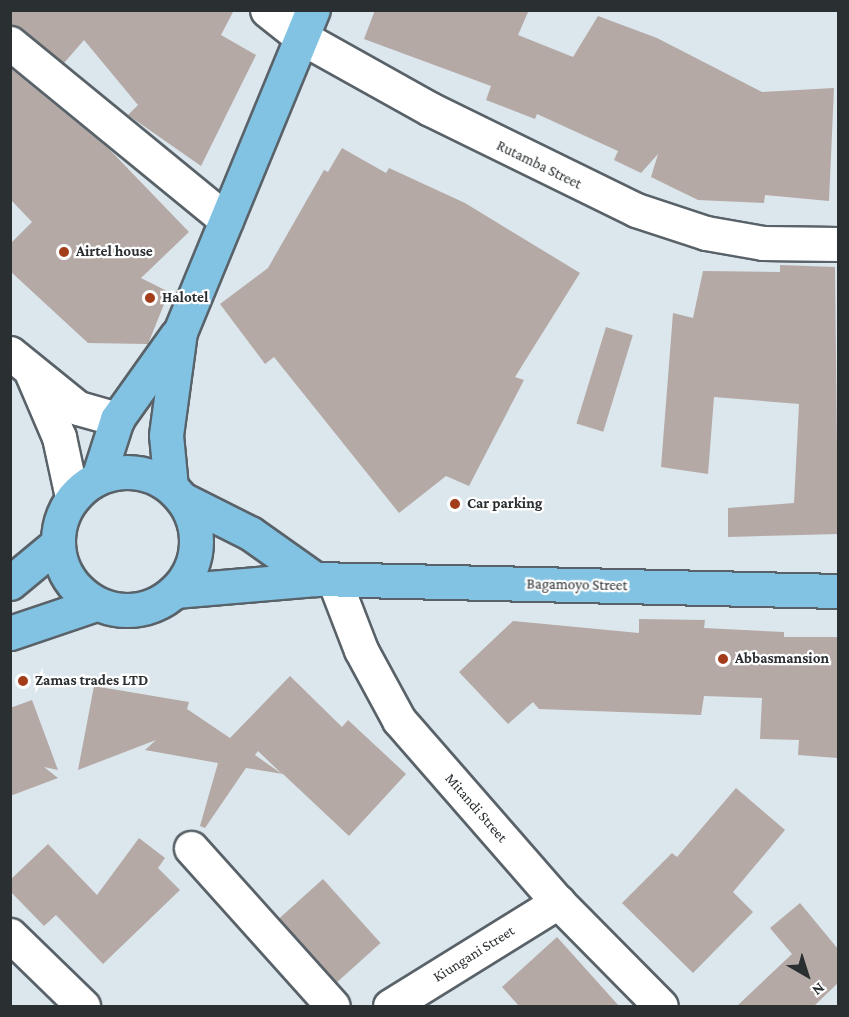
<!DOCTYPE html>
<style>
body{margin:0}
#map{position:relative;width:849px;height:1017px;overflow:hidden;background:#dbe6ed;font-family:"Crimson Pro",serif}
div>[style]{position:absolute}
.building>*{inset:0;background:#b5a9a5;transform-origin:0 0}
.roads{filter:drop-shadow(2px 0 #596268) drop-shadow(-2px 0 #596268) drop-shadow(0 2px #596268) drop-shadow(0 -2px #596268)}
.minor>*{height:33px;margin:-16.5px;padding:0 16.5px;transform-origin:16.5px;border-radius:16.5px;background:#fff}
.major>*{height:33px;margin:-16.5px;padding:0 16.5px;transform-origin:16.5px;border-radius:16.5px;background:#82c3e3}
.major>.ring{margin:-16.5px;padding:0;box-sizing:content-box;background:none;border:33px solid #82c3e3;border-radius:50%}
.dots>*{width:16px;height:16px;translate:-50% -50%;box-sizing:border-box;border:3px solid #fff;border-radius:50%}
span{translate:-50% -50%;white-space:nowrap;text-align:center;line-height:1.15;-webkit-text-stroke:4.5px #fff;paint-order:stroke}
.street-label{font-size:15px;color:#2a2f31}
.poi-label{font-size:15px;color:#2a2f31;font-weight:700}
.left{translate:0 -50%;text-align:left}
.frame{position:absolute;inset:0;border:12px solid #2a2f31;pointer-events:none}
.north{position:absolute;left:777px;top:945px;width:60px;height:60px;-webkit-text-stroke:4px #fff;paint-order:stroke;rotate:141deg;font-size:16px;font-weight:700;line-height:24px;text-align:center;color:#2a2f31}
.north::after{content:'';display:block;margin:auto;width:21px;height:27px;background:#2a2f31;clip-path:polygon(50% 0,100% 100%,50% 72%,0 100%)}
</style>
<div id="map">
<div class="building">
<i style="clip-path:polygon(10px 10px,234px 10px,221px 35px,256px 55px,201px 166px,128px 115px,138px 105px,84px 40px,64px 63px,10px 25px)"></i>
<i style="clip-path:polygon(375px 10px,529px 10px,518px 35px,573px 57px,598px 16px,657px 38px,762px 92px,834px 88px,829px 201px,765px 195px,764px 203px,698px 200px,651px 177px,658px 154px,641px 173px,614px 160px,618px 151px,537px 114px,535px 119px,486px 100px,491px 86px,364px 39px)"></i>
<i style="clip-path:polygon(10px 68px,109px 149px,189px 232px,141px 278px,169px 292px,148px 344px,88px 343px,10px 271px,10px 244px,32px 222px,10px 199px)"></i>
<i style="clip-path:polygon(342px 148px,386px 173px,389px 168px,465px 203px,580px 273px,515px 377px,524px 380px,469px 486px,446px 476px,399px 513px,274px 357px,265px 364px,220px 304px,268px 268px,324px 170px,328px 172px)"></i>
<i style="clip-path:polygon(780px 265px,835px 267px,838px 534px,728px 537px,728px 508px,794px 503px,799px 404px,714px 397px,708px 474px,661px 467px,673px 313px,693px 318px,703px 271px,780px 272px)"></i>
<i style="left:606px;top:327px;width:28px;height:101px;rotate:17deg"></i>
<i style="clip-path:polygon(639px 619px,705px 620px,704px 628px,784px 632px,784px 637px,838px 637px,838px 758px,798px 755px,799px 740px,760px 739px,762px 698px,704px 696px,701px 715px,539px 709px,533px 702px,508px 724px,459px 672px,513px 621px,639px 633px)"></i>
<i style="clip-path:polygon(evenodd,290px 676px,342px 727px,348px 720px,406px 774px,349px 836px,283px 774px,246px 768px,205px 828px,200px 826px,218px 763px,145px 750px,156px 740px,78px 770px,94px 686px,189px 702px,187px 709px,230px 738px,290px 676px,258px 751px,282px 774px,255px 755px,258px 751px)"></i>
<i style="clip-path:polygon(32px 700px,58px 770px,44px 767px,58px 778px,10px 796px,10px 708px)"></i>
<i style="clip-path:polygon(736px 788px,785px 830px,733px 892px,753px 912px,693px 973px,622px 903px,672px 853px,677px 857px)"></i>
<i style="clip-path:polygon(139px 838px,165px 858px,158px 868px,180px 890px,103px 964px,56px 915px,44px 926px,10px 891px,10px 880px,48px 844px,97px 895px)"></i>
<i style="left:323px;top:879px;width:86px;height:59px;rotate:48deg"></i>
<i style="clip-path:polygon(800px 903px,838px 949px,838px 983px,814px 1006px,737px 1006px,792px 954px,770px 928px)"></i>
<i style="clip-path:polygon(557px 937px,619px 1006px,519px 1006px,502px 987px)"></i>
</div>
<div class="roads">
<div class="minor">
<i style="left:267px;top:10px;width:43px;rotate:38.5deg"></i>
<i style="left:301px;top:37px;width:148px;rotate:29.2deg"></i>
<i style="left:430px;top:109px;width:229px;rotate:26.1deg"></i>
<i style="left:636px;top:210px;width:74px;rotate:18.2deg"></i>
<i style="left:706px;top:233px;width:58px;rotate:10deg"></i>
<i style="left:763px;top:243px;width:75px;rotate:0.8deg"></i>
<i style="left:10px;top:43px;width:279px;rotate:39.3deg"></i>
<i style="left:10px;top:353px;width:87px;rotate:39deg"></i>
<i style="left:78px;top:408px;width:41px;rotate:15.8deg"></i>
<i style="left:32px;top:374px;width:69px;rotate:66.8deg"></i>
<i style="left:59px;top:437px;width:61px;rotate:77.8deg"></i>
<i style="left:334px;top:580px;width:75px;rotate:68.9deg"></i>
<i style="left:361px;top:650px;width:80px;rotate:61.5deg"></i>
<i style="left:399px;top:720px;width:242px;rotate:48.9deg"></i>
<i style="left:558px;top:902px;width:146px;rotate:45.3deg"></i>
<i style="left:191px;top:848px;width:212px;rotate:48.1deg"></i>
<i style="left:10px;top:935px;width:102px;rotate:44.2deg"></i>
<i style="left:390px;top:1006px;width:198px;rotate:-31.8deg"></i>
</div>
<div class="major">
<i class="ring" style="left:58px;top:472px;width:105px;height:105px"></i>
<i style="left:98px;top:478px;width:62px;rotate:-72.1deg"></i>
<i style="left:117px;top:419px;width:103px;rotate:-54.5deg"></i>
<i style="left:171px;top:487px;width:52px;rotate:-95.5deg"></i>
<i style="left:166px;top:435px;width:104px;rotate:-82.3deg"></i>
<i style="left:180px;top:332px;width:348px;rotate:-67.6deg"></i>
<i style="left:184px;top:500px;width:74px;rotate:26.6deg"></i>
<i style="left:250px;top:533px;width:80px;rotate:35.3deg"></i>
<i style="left:10px;top:583px;width:61px;rotate:-39.7deg"></i>
<i style="left:175px;top:591px;width:141px;rotate:-4.9deg"></i>
<i style="left:315px;top:579px;width:523px;rotate:1.31deg"></i>
<i style="left:10px;top:633px;width:91px;rotate:-18.6deg"></i>
</div>
</div>
<div class="dots">
<i style="left:64px;top:252px;background:#a33c1a"></i>
<i style="left:150px;top:298px;background:#a33c1a"></i>
<i style="left:455px;top:504px;background:#a33c1a"></i>
<i style="left:723px;top:659px;background:#a33c1a"></i>
<i style="left:23px;top:681px;background:#a33c1a"></i>
</div>
<div class="street-label">
<span style="left:539px;top:165px;rotate:26deg">Rutamba Street</span>
<span style="left:577px;top:585px;rotate:1deg">Bagamoyo Street</span>
<span style="left:476px;top:808px;rotate:49deg">Mitandi Street</span>
<span style="left:474px;top:954px;rotate:-32deg">Kiungani Street</span>
</div>
<div class="poi-label">
<span class="left" style="left:76px;top:252px">Airtel house</span>
<span class="left" style="left:162px;top:298px">Halotel</span>
<span class="left" style="left:467px;top:504px">Car parking</span>
<span class="left" style="left:735px;top:659px">Abbasmansion</span>
<span class="left" style="left:35px;top:681px">Zamas trades LTD</span>
</div>
<div class="frame"></div>
<div class="north">N</div>
</div>
